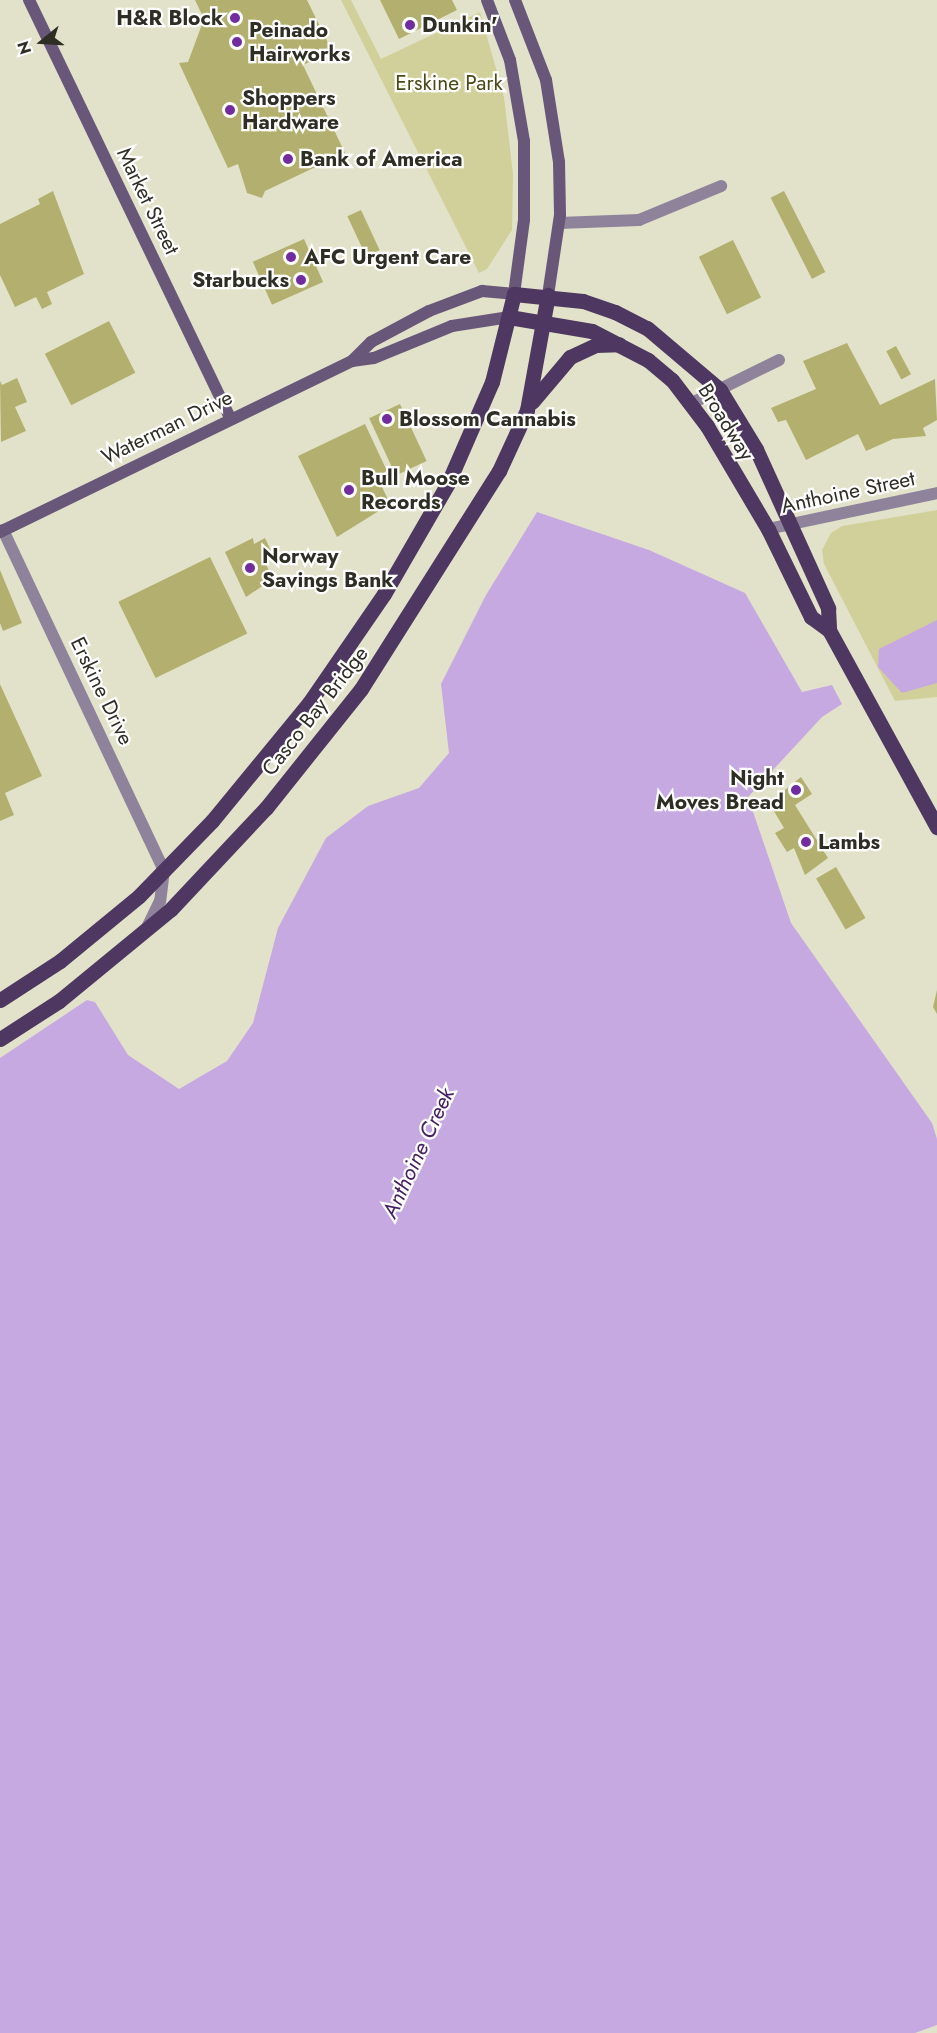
<!DOCTYPE html>
<style>
body{margin:0}
#map{position:relative;width:937px;height:2033px;overflow:hidden;background:#e2e2ca;font-family:Jost,sans-serif}
div>[style]{position:absolute}
.green>*{inset:0;background:#d2d09a}
.water>*{inset:0;background:#c6a9e1}
.pier>*{inset:0;background:#e2e2ca}
.building>*{inset:0;background:#b3b06f;transform-origin:0 0}
.street>*{height:12px;margin:-6px;padding:0 6px;transform-origin:6px;border-radius:6px;background:#8f839b}
.secondary>*{height:12px;margin:-6px;padding:0 6px;transform-origin:6px;border-radius:6px;background:#69577a}
.primary>*{height:15px;margin:-7.5px;padding:0 7.5px;transform-origin:7.5px;border-radius:7.5px;background:#4e3861}
.dots>*{width:16px;height:16px;translate:-50% -50%;box-sizing:border-box;border:3px solid #fff;border-radius:50%}
span{translate:-50% -50%;white-space:nowrap;text-align:center;line-height:1.15;-webkit-text-stroke:4.5px #fff;paint-order:stroke}
.poi-label{font-size:21px;color:#2f2e25;font-weight:700}
.right{translate:-100% -50%;text-align:right}
.left{translate:0 -50%;text-align:left}
.park-label{font-size:21px;color:#4b4917}
.street-label{font-size:21px;color:#2f2e25}
.water-label{font-size:22px;color:#451e61;font-style:italic}
.north{position:absolute;left:12px;top:12px;width:60px;height:60px;-webkit-text-stroke:4px #fff;paint-order:stroke;rotate:252deg;font-size:16px;font-weight:700;line-height:24px;text-align:center;color:#2f2e25}
.north::after{content:'';display:block;margin:auto;width:21px;height:27px;background:#2f2e25;clip-path:polygon(50% 0,100% 100%,50% 72%,0 100%)}
</style>
<div id="map">
<div class="green">
<i style="clip-path:polygon(341px 0,351px 0,381px 59px,480px 12px,504px 97px,513px 174px,512px 230px,487px 269px,479px 273px)"></i>
<i style="clip-path:polygon(937px 510px,937px 697px,895px 701px,824px 564px,822px 550px,831px 533px,842px 526px)"></i>
</div>
<div class="water">
<i style="clip-path:polygon(537px 512px,649px 550px,745px 593px,802px 692px,832px 685px,842px 704px,822px 717px,748px 797px,791px 923px,932px 1123px,937px 1139px,937px 2025px,915px 2033px,0 2033px,0 980px,95px 1002px,128px 1055px,179px 1089px,227px 1061px,253px 1023px,278px 928px,326px 838px,368px 806px,419px 788px,449px 753px,441px 684px,486px 595px)"></i>
<i style="clip-path:polygon(937px 620px,937px 683px,902px 693px,878px 667px,879px 649px)"></i>
</div>
<div class="pier">
<i style="clip-path:polygon(0 979px,2px 978px,90px 998px,0 1058px)"></i>
</div>
<div class="building">
<i style="clip-path:polygon(195px 0,307px 0,332px 51px,303px 65px,345px 153px,265px 191px,262px 198px,247px 193px,238px 164px,228px 168px,179px 63px,188px 62px,204px 19px)"></i>
<i style="clip-path:polygon(380px 0,452px 0,457px 10px,399px 39px)"></i>
<i style="clip-path:polygon(53px 191px,84px 274px,47px 292px,52px 304px,42px 309px,36px 297px,15px 307px,0 275px,0 224px,40px 204px,38px 199px)"></i>
<i style="left:784px;top:191px;width:91px;height:15px;rotate:63deg"></i>
<i style="left:361px;top:210px;width:44px;height:15px;rotate:65deg"></i>
<i style="left:304px;top:239px;width:47px;height:56px;rotate:66deg"></i>
<i style="left:733px;top:240px;width:64px;height:38px;rotate:64deg"></i>
<i style="left:109px;top:321px;width:58px;height:72px;rotate:63deg"></i>
<i style="clip-path:polygon(847px 343px,880px 405px,935px 379px,937px 420px,923px 428px,926px 436px,893px 439px,866px 451px,858px 434px,806px 460px,786px 420px,778px 422px,771px 408px,816px 389px,803px 361px)"></i>
<i style="left:896px;top:346px;width:32px;height:11px;rotate:62deg"></i>
<i style="clip-path:polygon(17px 378px,27px 402px,15px 407px,26px 431px,1px 442px,0 381px,2px 385px)"></i>
<i style="left:400px;top:404px;width:63px;height:34px;rotate:65deg"></i>
<i style="clip-path:polygon(365px 424px,387px 471px,377px 476px,390px 504px,337px 537px,298px 456px)"></i>
<i style="clip-path:polygon(253px 538px,254px 544px,265px 538px,272px 553px,263px 558px,273px 579px,246px 597px,225px 552px)"></i>
<i style="left:210px;top:557px;width:85px;height:102px;rotate:64deg"></i>
<i style="clip-path:polygon(0 570px,22px 623px,3px 631px,0 623px)"></i>
<i style="clip-path:polygon(0 684px,42px 776px,5px 793px,14px 815px,0 821px)"></i>
<i style="clip-path:polygon(801px 777px,812px 794px,795px 805px,828px 858px,805px 875px,794px 848px,787px 852px,775px 833px,784px 828px,769px 803px)"></i>
<i style="left:836px;top:867px;width:59px;height:23px;rotate:60deg"></i>
<i style="clip-path:polygon(937px 990px,937px 1014px,933px 1007px)"></i>
</div>
<div class="street">
<i style="left:559px;top:223px;width:80px;rotate:-2.1deg"></i>
<i style="left:639px;top:220px;width:89px;rotate:-22.5deg"></i>
<i style="left:692px;top:403px;width:97px;rotate:-26.3deg"></i>
<i style="left:768px;top:529px;width:173px;rotate:-12deg"></i>
<i style="left:3px;top:530px;width:376px;rotate:64.7deg"></i>
<i style="left:164px;top:870px;width:31px;rotate:97deg"></i>
<i style="left:160px;top:901px;width:30px;rotate:116deg"></i>
</div>
<div class="secondary">
<i style="left:29px;top:0;width:465px;rotate:64.3deg"></i>
<i style="left:515px;top:0;width:86px;rotate:68.8deg"></i>
<i style="left:546px;top:80px;width:83px;rotate:81deg"></i>
<i style="left:559px;top:162px;width:53px;rotate:88.9deg"></i>
<i style="left:560px;top:215px;width:81px;rotate:98.5deg"></i>
<i style="left:352px;top:361px;width:22px;rotate:-8deg"></i>
<i style="left:374px;top:358px;width:84px;rotate:-22.3deg"></i>
<i style="left:452px;top:326px;width:58px;rotate:-9deg"></i>
<i style="left:0;top:532px;width:391px;rotate:-25.9deg"></i>
<i style="left:352px;top:361px;width:27px;rotate:-45deg"></i>
<i style="left:371px;top:342px;width:66px;rotate:-28.1deg"></i>
<i style="left:429px;top:311px;width:57px;rotate:-20.7deg"></i>
<i style="left:482px;top:291px;width:32px;rotate:5deg"></i>
<i style="left:514px;top:294px;width:75px;rotate:-82.3deg"></i>
<i style="left:524px;top:220px;width:79px;rotate:-90deg"></i>
<i style="left:524px;top:141px;width:82px;rotate:-99.8deg"></i>
<i style="left:510px;top:60px;width:64px;rotate:-111deg"></i>
</div>
<div class="primary">
<i style="left:509px;top:317px;width:84px;rotate:9.6deg"></i>
<i style="left:592px;top:331px;width:63px;rotate:27.4deg"></i>
<i style="left:648px;top:360px;width:31px;rotate:40deg"></i>
<i style="left:672px;top:380px;width:58px;rotate:52.7deg"></i>
<i style="left:707px;top:426px;width:120px;rotate:59.4deg"></i>
<i style="left:768px;top:529px;width:98px;rotate:64deg"></i>
<i style="left:811px;top:617px;width:22px;rotate:36deg"></i>
<i style="left:532px;top:402px;width:59px;rotate:-49.8deg"></i>
<i style="left:570px;top:357px;width:29px;rotate:-25deg"></i>
<i style="left:596px;top:345px;width:23px;rotate:-2deg"></i>
<i style="left:0;top:1000px;width:72px;rotate:-33deg"></i>
<i style="left:60px;top:961px;width:102px;rotate:-39.4deg"></i>
<i style="left:139px;top:896px;width:105px;rotate:-45.8deg"></i>
<i style="left:212px;top:821px;width:153px;rotate:-50.6deg"></i>
<i style="left:309px;top:703px;width:132px;rotate:-55.5deg"></i>
<i style="left:384px;top:594px;width:128px;rotate:-60deg"></i>
<i style="left:448px;top:483px;width:110px;rotate:-66.5deg"></i>
<i style="left:492px;top:382px;width:91px;rotate:-76deg"></i>
<i style="left:514px;top:294px;width:69px;rotate:5.8deg"></i>
<i style="left:583px;top:301px;width:34px;rotate:19deg"></i>
<i style="left:615px;top:312px;width:36px;rotate:27deg"></i>
<i style="left:647px;top:328px;width:96px;rotate:40.3deg"></i>
<i style="left:720px;top:390px;width:69px;rotate:58.6deg"></i>
<i style="left:756px;top:449px;width:175px;rotate:65.6deg"></i>
<i style="left:828px;top:608px;width:22px;rotate:87deg"></i>
<i style="left:829px;top:630px;width:225px;rotate:61.3deg"></i>
<i style="left:0;top:1039px;width:70px;rotate:-32.8deg"></i>
<i style="left:59px;top:1001px;width:145px;rotate:-39.4deg"></i>
<i style="left:171px;top:909px;width:139px;rotate:-46.8deg"></i>
<i style="left:266px;top:808px;width:152px;rotate:-51.4deg"></i>
<i style="left:361px;top:689px;width:258px;rotate:-57.7deg"></i>
<i style="left:499px;top:471px;width:67px;rotate:-65.3deg"></i>
<i style="left:527px;top:410px;width:117px;rotate:-79.7deg"></i>
</div>
<div class="dots">
<i style="left:235px;top:18px;background:#712ca0"></i>
<i style="left:410px;top:25px;background:#712ca0"></i>
<i style="left:237px;top:42px;background:#712ca0"></i>
<i style="left:230px;top:110px;background:#712ca0"></i>
<i style="left:288px;top:159px;background:#712ca0"></i>
<i style="left:291px;top:257px;background:#712ca0"></i>
<i style="left:301px;top:280px;background:#712ca0"></i>
<i style="left:387px;top:419px;background:#712ca0"></i>
<i style="left:349px;top:490px;background:#712ca0"></i>
<i style="left:250px;top:568px;background:#712ca0"></i>
<i style="left:796px;top:790px;background:#712ca0"></i>
<i style="left:806px;top:842px;background:#712ca0"></i>
</div>
<div class="poi-label">
<span class="right" style="left:223px;top:18px">H&amp;R Block</span>
<span class="left" style="left:422px;top:25px">Dunkin'</span>
<span class="left" style="left:249px;top:42px">Peinado<br>Hairworks</span>
<span class="left" style="left:242px;top:110px">Shoppers<br>Hardware</span>
<span class="left" style="left:300px;top:159px">Bank of America</span>
<span class="left" style="left:304px;top:257px">AFC Urgent Care</span>
<span class="right" style="left:289px;top:280px">Starbucks</span>
<span class="left" style="left:399px;top:419px">Blossom Cannabis</span>
<span class="left" style="left:361px;top:490px">Bull Moose<br>Records</span>
<span class="left" style="left:262px;top:568px">Norway<br>Savings Bank</span>
<span class="right" style="left:784px;top:790px">Night<br>Moves Bread</span>
<span class="left" style="left:818px;top:842px">Lambs</span>
</div>
<div class="park-label">
<span style="left:449px;top:83px">Erskine Park</span>
</div>
<div class="street-label">
<span style="left:148px;top:201px;rotate:64deg">Market Street</span>
<span style="left:726px;top:422px;rotate:58deg">Broadway</span>
<span style="left:167px;top:427px;rotate:-26deg">Waterman Drive</span>
<span style="left:848px;top:492px;rotate:-12deg">Anthoine Street</span>
<span style="left:102px;top:691px;rotate:64deg">Erskine Drive</span>
<span style="left:315px;top:711px;rotate:-52deg">Casco Bay Bridge</span>
</div>
<div class="water-label">
<span style="left:418px;top:1153px;rotate:-65deg">Anthoine Creek</span>
</div>
<div class="north">N</div>
</div>
